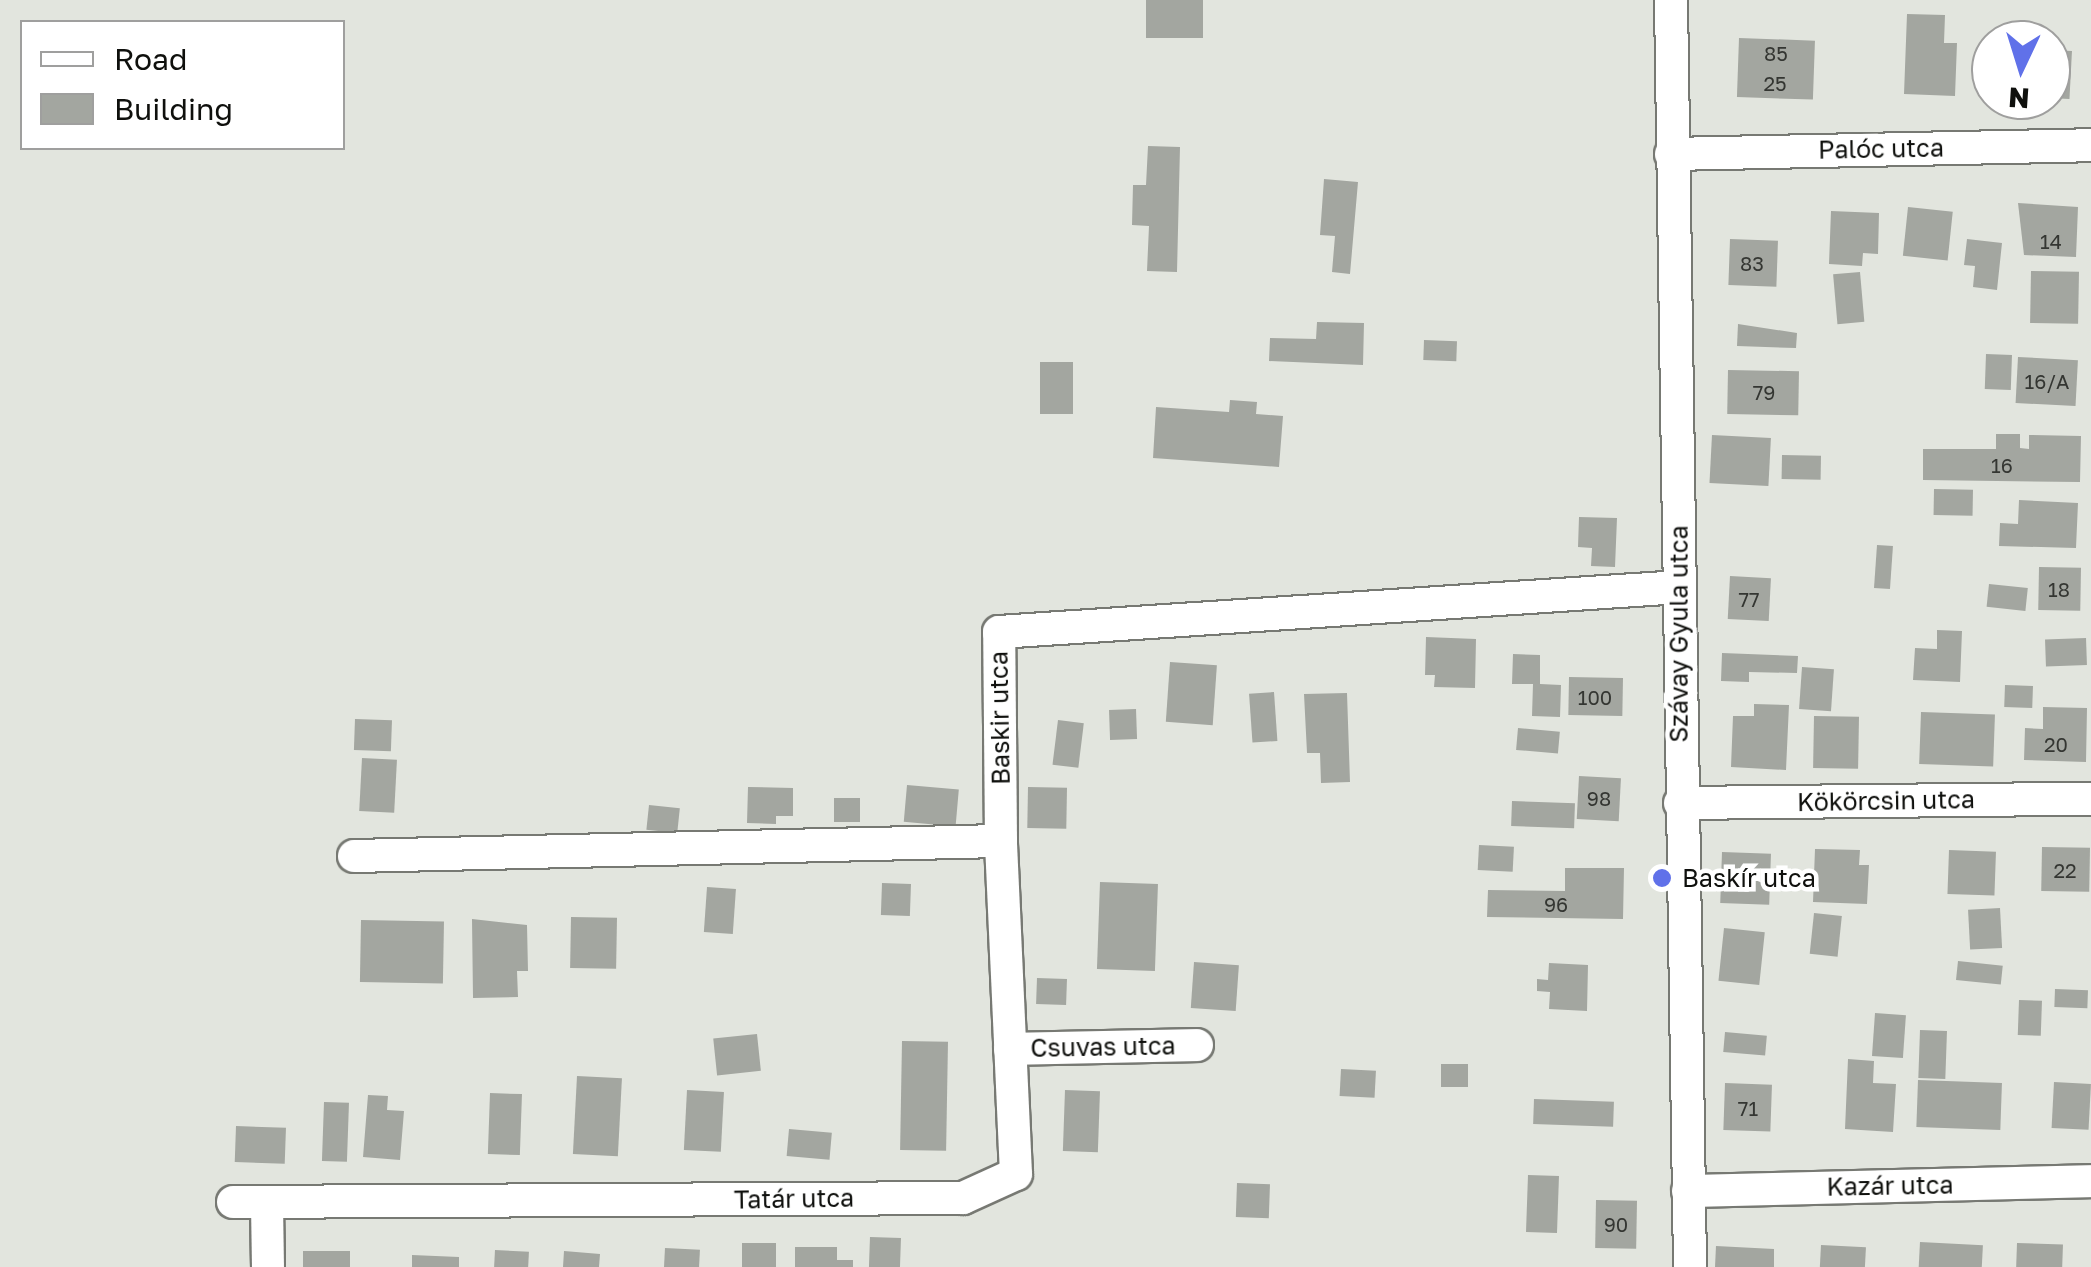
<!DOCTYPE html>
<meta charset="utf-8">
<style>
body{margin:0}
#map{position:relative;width:2091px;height:1267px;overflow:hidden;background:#e2e5de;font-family:"Golos Text",sans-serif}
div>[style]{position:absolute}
.building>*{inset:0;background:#a3a6a0;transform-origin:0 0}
.roads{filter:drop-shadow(2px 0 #777973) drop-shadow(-2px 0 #777973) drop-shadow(0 2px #777973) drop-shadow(0 -2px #777973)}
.minor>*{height:32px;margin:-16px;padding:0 16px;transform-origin:16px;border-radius:16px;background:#fff}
.dots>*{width:28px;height:28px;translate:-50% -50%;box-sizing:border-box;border:5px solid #fff;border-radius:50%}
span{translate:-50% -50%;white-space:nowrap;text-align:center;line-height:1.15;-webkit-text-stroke:9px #fff;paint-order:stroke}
.number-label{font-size:20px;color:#343632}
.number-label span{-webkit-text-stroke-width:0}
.street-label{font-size:25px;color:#0f100d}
.poi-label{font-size:25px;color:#0f100d}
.left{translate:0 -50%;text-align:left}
.legend{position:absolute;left:20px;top:20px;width:325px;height:130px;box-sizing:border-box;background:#fff;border:2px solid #9f9f9e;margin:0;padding:12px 18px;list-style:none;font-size:30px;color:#0f100d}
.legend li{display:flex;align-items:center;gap:20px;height:50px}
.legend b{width:50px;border:2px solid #9f9f9e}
.north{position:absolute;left:1971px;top:20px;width:100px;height:100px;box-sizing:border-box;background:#fff;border:2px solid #9f9f9e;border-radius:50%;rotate:184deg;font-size:28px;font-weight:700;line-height:40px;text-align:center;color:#0f100d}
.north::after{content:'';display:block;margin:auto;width:35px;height:45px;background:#6071e9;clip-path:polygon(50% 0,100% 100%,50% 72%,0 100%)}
</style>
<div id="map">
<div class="building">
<i style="left:1146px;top:0;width:57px;height:38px"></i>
<i style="clip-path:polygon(1907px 14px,1945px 15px,1944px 43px,1957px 43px,1955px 96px,1904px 94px)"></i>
<i style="left:1739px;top:38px;width:76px;height:59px;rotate:2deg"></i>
<i style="left:2051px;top:50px;width:21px;height:48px;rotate:3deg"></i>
<i style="left:1978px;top:68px;width:13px;height:28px"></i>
<i style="clip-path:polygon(1148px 146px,1180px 147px,1177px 272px,1147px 271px,1149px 226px,1132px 225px,1133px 185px,1146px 185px)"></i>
<i style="clip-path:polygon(1324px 179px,1358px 182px,1350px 274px,1332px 272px,1335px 236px,1320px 235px)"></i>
<i style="clip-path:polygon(2018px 203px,2078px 207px,2076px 257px,2024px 255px)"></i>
<i style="left:1908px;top:207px;width:45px;height:49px;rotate:6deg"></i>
<i style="clip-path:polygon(1831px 211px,1879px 213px,1878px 254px,1863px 253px,1862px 266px,1829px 264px)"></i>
<i style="left:1730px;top:239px;width:48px;height:46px;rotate:2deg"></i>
<i style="clip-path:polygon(1967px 239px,2002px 243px,1997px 290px,1973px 287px,1975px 266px,1964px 265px)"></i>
<i style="left:2031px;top:271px;width:48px;height:52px;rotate:1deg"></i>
<i style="left:1860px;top:272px;width:50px;height:27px;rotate:85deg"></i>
<i style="clip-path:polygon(1317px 322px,1364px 323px,1363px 365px,1269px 361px,1270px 338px,1316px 339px)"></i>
<i style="clip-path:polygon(1738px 324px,1797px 333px,1796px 348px,1737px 346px)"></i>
<i style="left:1424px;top:340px;width:33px;height:20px;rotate:2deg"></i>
<i style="left:1986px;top:354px;width:26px;height:35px;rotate:2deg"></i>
<i style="left:2018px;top:357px;width:60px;height:46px;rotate:3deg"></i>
<i style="left:1040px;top:362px;width:33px;height:52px"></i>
<i style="left:1728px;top:370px;width:71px;height:44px;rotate:1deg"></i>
<i style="clip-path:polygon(1230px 400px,1257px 402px,1256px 414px,1283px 416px,1279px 467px,1153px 458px,1156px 407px,1229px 412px)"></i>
<i style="clip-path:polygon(1996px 434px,2020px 434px,2020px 448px,2029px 449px,2029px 435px,2081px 436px,2080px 482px,1923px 480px,1923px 449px,1996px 449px)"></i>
<i style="left:1712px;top:435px;width:59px;height:48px;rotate:3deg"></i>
<i style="left:1782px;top:455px;width:39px;height:24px;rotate:1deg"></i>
<i style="left:1934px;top:489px;width:39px;height:26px;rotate:1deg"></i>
<i style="clip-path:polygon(2019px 500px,2078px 503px,2076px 548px,1999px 546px,2000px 523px,2018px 524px)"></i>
<i style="clip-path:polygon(1579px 517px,1617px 518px,1615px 567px,1591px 566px,1592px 548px,1578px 547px)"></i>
<i style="left:1877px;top:545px;width:16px;height:43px;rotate:4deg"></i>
<i style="left:2039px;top:567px;width:42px;height:43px;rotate:1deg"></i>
<i style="left:1730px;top:576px;width:41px;height:43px;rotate:3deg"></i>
<i style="left:1989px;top:584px;width:39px;height:23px;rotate:6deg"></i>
<i style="clip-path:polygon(1937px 630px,1962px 631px,1960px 682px,1913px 680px,1915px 648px,1937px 649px)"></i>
<i style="clip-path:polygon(1426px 637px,1476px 639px,1475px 688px,1434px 687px,1435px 675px,1425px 675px)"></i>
<i style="left:2086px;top:638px;width:27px;height:41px;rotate:88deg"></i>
<i style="clip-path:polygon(1722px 653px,1798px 656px,1797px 673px,1749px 672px,1749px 682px,1721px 681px)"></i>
<i style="clip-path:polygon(1513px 654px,1540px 655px,1540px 684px,1561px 685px,1560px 717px,1532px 716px,1533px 684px,1512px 684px)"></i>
<i style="left:1170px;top:662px;width:47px;height:60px;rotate:4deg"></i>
<i style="left:1802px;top:667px;width:32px;height:42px;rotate:4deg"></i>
<i style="left:1569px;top:677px;width:54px;height:38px;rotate:1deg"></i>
<i style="left:2005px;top:685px;width:28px;height:22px;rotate:2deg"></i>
<i style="left:1274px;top:692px;width:49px;height:25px;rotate:86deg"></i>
<i style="clip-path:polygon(1347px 693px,1350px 782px,1321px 783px,1320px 753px,1307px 753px,1304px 694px)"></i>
<i style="clip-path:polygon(1754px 704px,1789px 705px,1786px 770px,1731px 767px,1733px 716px,1754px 716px)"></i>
<i style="clip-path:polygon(2043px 707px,2087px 708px,2086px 762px,2024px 760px,2025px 728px,2043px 729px)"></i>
<i style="left:1136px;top:709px;width:30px;height:27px;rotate:88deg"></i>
<i style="left:1921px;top:712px;width:74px;height:52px;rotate:2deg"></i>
<i style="left:1814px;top:716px;width:45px;height:52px;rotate:1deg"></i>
<i style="left:355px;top:719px;width:37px;height:31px;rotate:2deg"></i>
<i style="left:1058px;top:720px;width:26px;height:45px;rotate:7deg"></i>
<i style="left:1518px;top:728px;width:42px;height:22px;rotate:5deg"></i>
<i style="left:362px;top:758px;width:35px;height:53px;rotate:3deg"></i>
<i style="left:1579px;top:776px;width:42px;height:43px;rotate:3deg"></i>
<i style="left:907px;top:785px;width:52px;height:37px;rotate:5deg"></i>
<i style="clip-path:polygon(748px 787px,793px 788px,793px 816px,776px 816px,776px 824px,747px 823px)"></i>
<i style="left:1028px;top:787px;width:39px;height:41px;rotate:1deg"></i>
<i style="left:834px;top:798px;width:26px;height:24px"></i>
<i style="left:1512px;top:801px;width:63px;height:25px;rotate:2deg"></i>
<i style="left:649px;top:805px;width:31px;height:25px;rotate:6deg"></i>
<i style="left:1479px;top:845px;width:35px;height:25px;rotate:3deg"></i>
<i style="left:2042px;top:847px;width:48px;height:44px;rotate:1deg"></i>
<i style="clip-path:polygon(1815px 849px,1860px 850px,1859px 865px,1869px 865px,1867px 904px,1813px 902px)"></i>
<i style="left:1949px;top:850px;width:47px;height:44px;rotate:2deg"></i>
<i style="left:1722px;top:852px;width:49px;height:51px;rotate:2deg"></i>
<i style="clip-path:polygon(1565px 868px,1624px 868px,1623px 919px,1487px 917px,1488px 890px,1565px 891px)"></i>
<i style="left:1100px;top:882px;width:58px;height:87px;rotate:2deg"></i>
<i style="left:882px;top:883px;width:29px;height:32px;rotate:2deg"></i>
<i style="left:707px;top:887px;width:29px;height:45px;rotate:4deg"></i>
<i style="left:2000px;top:908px;width:40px;height:32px;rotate:87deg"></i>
<i style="left:1814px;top:913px;width:28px;height:41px;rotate:6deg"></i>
<i style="left:571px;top:917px;width:46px;height:51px;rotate:1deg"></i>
<i style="clip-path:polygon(472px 919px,527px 925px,528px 971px,517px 971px,518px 997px,473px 998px)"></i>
<i style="left:361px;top:920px;width:83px;height:62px;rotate:1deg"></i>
<i style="left:1724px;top:928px;width:41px;height:53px;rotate:6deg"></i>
<i style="left:1958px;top:961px;width:45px;height:19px;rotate:6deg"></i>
<i style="left:1194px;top:962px;width:45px;height:46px;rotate:4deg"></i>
<i style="clip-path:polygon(1549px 963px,1588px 965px,1587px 1011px,1549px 1009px,1550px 992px,1537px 991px,1537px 979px,1548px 980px)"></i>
<i style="left:1037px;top:978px;width:30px;height:26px;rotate:2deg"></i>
<i style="left:2055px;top:989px;width:33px;height:18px;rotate:2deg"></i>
<i style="left:2019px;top:1000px;width:23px;height:35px;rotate:2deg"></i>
<i style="left:1875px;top:1013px;width:31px;height:43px;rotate:4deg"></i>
<i style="left:1920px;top:1030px;width:27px;height:48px;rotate:2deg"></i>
<i style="left:1725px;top:1032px;width:42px;height:20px;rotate:5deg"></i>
<i style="left:757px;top:1034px;width:37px;height:44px;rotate:84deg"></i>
<i style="left:902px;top:1041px;width:46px;height:109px;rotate:1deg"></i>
<i style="clip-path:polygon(1848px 1059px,1874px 1061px,1873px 1083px,1896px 1084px,1893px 1132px,1845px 1129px)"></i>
<i style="left:1441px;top:1064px;width:27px;height:23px"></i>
<i style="left:1341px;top:1069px;width:35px;height:27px;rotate:3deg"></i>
<i style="left:577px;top:1076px;width:45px;height:78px;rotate:3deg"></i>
<i style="left:1918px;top:1080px;width:84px;height:47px;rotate:2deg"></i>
<i style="left:2054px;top:1082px;width:37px;height:46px;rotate:3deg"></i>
<i style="left:1725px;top:1083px;width:47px;height:47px;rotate:2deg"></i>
<i style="left:687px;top:1090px;width:37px;height:60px;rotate:3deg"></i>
<i style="left:1065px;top:1090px;width:35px;height:61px;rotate:2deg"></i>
<i style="left:490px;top:1093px;width:32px;height:61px;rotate:2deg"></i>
<i style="clip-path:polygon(368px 1095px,388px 1096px,387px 1110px,404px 1111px,400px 1160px,363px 1157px)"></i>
<i style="left:1534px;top:1099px;width:80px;height:25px;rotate:2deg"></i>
<i style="left:324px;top:1102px;width:25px;height:59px;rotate:2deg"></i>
<i style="left:236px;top:1126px;width:50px;height:36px;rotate:2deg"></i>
<i style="left:789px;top:1129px;width:43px;height:27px;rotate:5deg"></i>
<i style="left:1528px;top:1175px;width:31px;height:57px;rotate:2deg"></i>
<i style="left:1237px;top:1183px;width:33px;height:34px;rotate:2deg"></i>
<i style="left:1596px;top:1200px;width:41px;height:48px;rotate:1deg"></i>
<i style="left:870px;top:1237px;width:31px;height:30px;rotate:2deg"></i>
<i style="left:1920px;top:1242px;width:63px;height:25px;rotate:3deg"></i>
<i style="left:742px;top:1243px;width:34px;height:24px"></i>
<i style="left:2017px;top:1243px;width:46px;height:24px;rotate:2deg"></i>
<i style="left:1821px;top:1245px;width:45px;height:22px;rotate:3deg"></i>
<i style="clip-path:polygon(1716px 1246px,1774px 1249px,1774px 1267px,1715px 1267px)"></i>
<i style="clip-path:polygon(795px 1247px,837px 1247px,837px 1260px,853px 1260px,853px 1267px,795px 1267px)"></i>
<i style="left:665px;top:1248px;width:35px;height:19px;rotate:3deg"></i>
<i style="left:495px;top:1250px;width:34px;height:17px;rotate:3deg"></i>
<i style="left:303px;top:1251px;width:47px;height:16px"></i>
<i style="clip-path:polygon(564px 1251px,600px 1254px,599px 1267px,563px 1267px)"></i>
<i style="clip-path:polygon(412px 1255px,459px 1257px,459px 1267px,412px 1267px)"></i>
</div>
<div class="roads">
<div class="minor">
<i style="left:1671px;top:0;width:1267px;rotate:89.14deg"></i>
<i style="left:1671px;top:154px;width:420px;rotate:-1.2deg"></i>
<i style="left:1680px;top:803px;width:411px;rotate:-0.6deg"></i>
<i style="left:354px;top:856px;width:647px;rotate:-1.33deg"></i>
<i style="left:1001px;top:841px;width:209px;rotate:-90.5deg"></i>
<i style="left:999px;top:632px;width:682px;rotate:-3.78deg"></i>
<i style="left:1010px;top:1049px;width:187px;rotate:-1.2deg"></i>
<i style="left:1688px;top:1191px;width:403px;rotate:-1.4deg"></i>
<i style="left:233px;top:1202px;width:730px;rotate:-0.31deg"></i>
<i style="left:963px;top:1198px;width:58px;rotate:-24.4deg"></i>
<i style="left:1016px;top:1174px;width:333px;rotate:-92.6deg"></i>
<i style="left:267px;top:1204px;width:63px;rotate:89.1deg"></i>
</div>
</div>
<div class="dots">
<i style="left:1662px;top:878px;background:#6071e9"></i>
</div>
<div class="number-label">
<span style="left:1776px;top:53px">85</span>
<span style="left:1775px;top:83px">25</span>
<span style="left:2051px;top:241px">14</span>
<span style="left:1752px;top:263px">83</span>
<span style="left:2047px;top:381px">16/A</span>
<span style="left:1764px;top:392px">79</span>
<span style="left:2002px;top:465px">16</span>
<span style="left:2059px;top:589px">18</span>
<span style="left:1749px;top:599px">77</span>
<span style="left:1595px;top:697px">100</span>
<span style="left:2056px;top:744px">20</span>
<span style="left:1599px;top:798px">98</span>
<span style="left:2065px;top:870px">22</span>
<span style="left:1556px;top:904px">96</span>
<span style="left:1748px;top:1108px">71</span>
<span style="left:1616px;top:1224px">90</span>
</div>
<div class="street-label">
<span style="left:1881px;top:149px;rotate:-1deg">Palóc utca</span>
<span style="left:1679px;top:634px;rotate:-90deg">Szávay Gyula utca</span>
<span style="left:1000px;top:718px;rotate:-91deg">Baskir utca</span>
<span style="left:1886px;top:801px;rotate:-1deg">Kökörcsin utca</span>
<span style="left:1103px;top:1047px;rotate:-1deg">Csuvas utca</span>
<span style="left:1890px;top:1186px;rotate:-1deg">Kazár utca</span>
<span style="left:794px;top:1199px;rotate:-1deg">Tatár utca</span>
</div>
<div class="poi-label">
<span class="left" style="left:1682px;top:878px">Baskír utca</span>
</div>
<ul class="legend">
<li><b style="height:12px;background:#fff"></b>Road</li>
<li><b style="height:28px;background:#a3a6a0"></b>Building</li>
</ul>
<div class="north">N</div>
</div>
